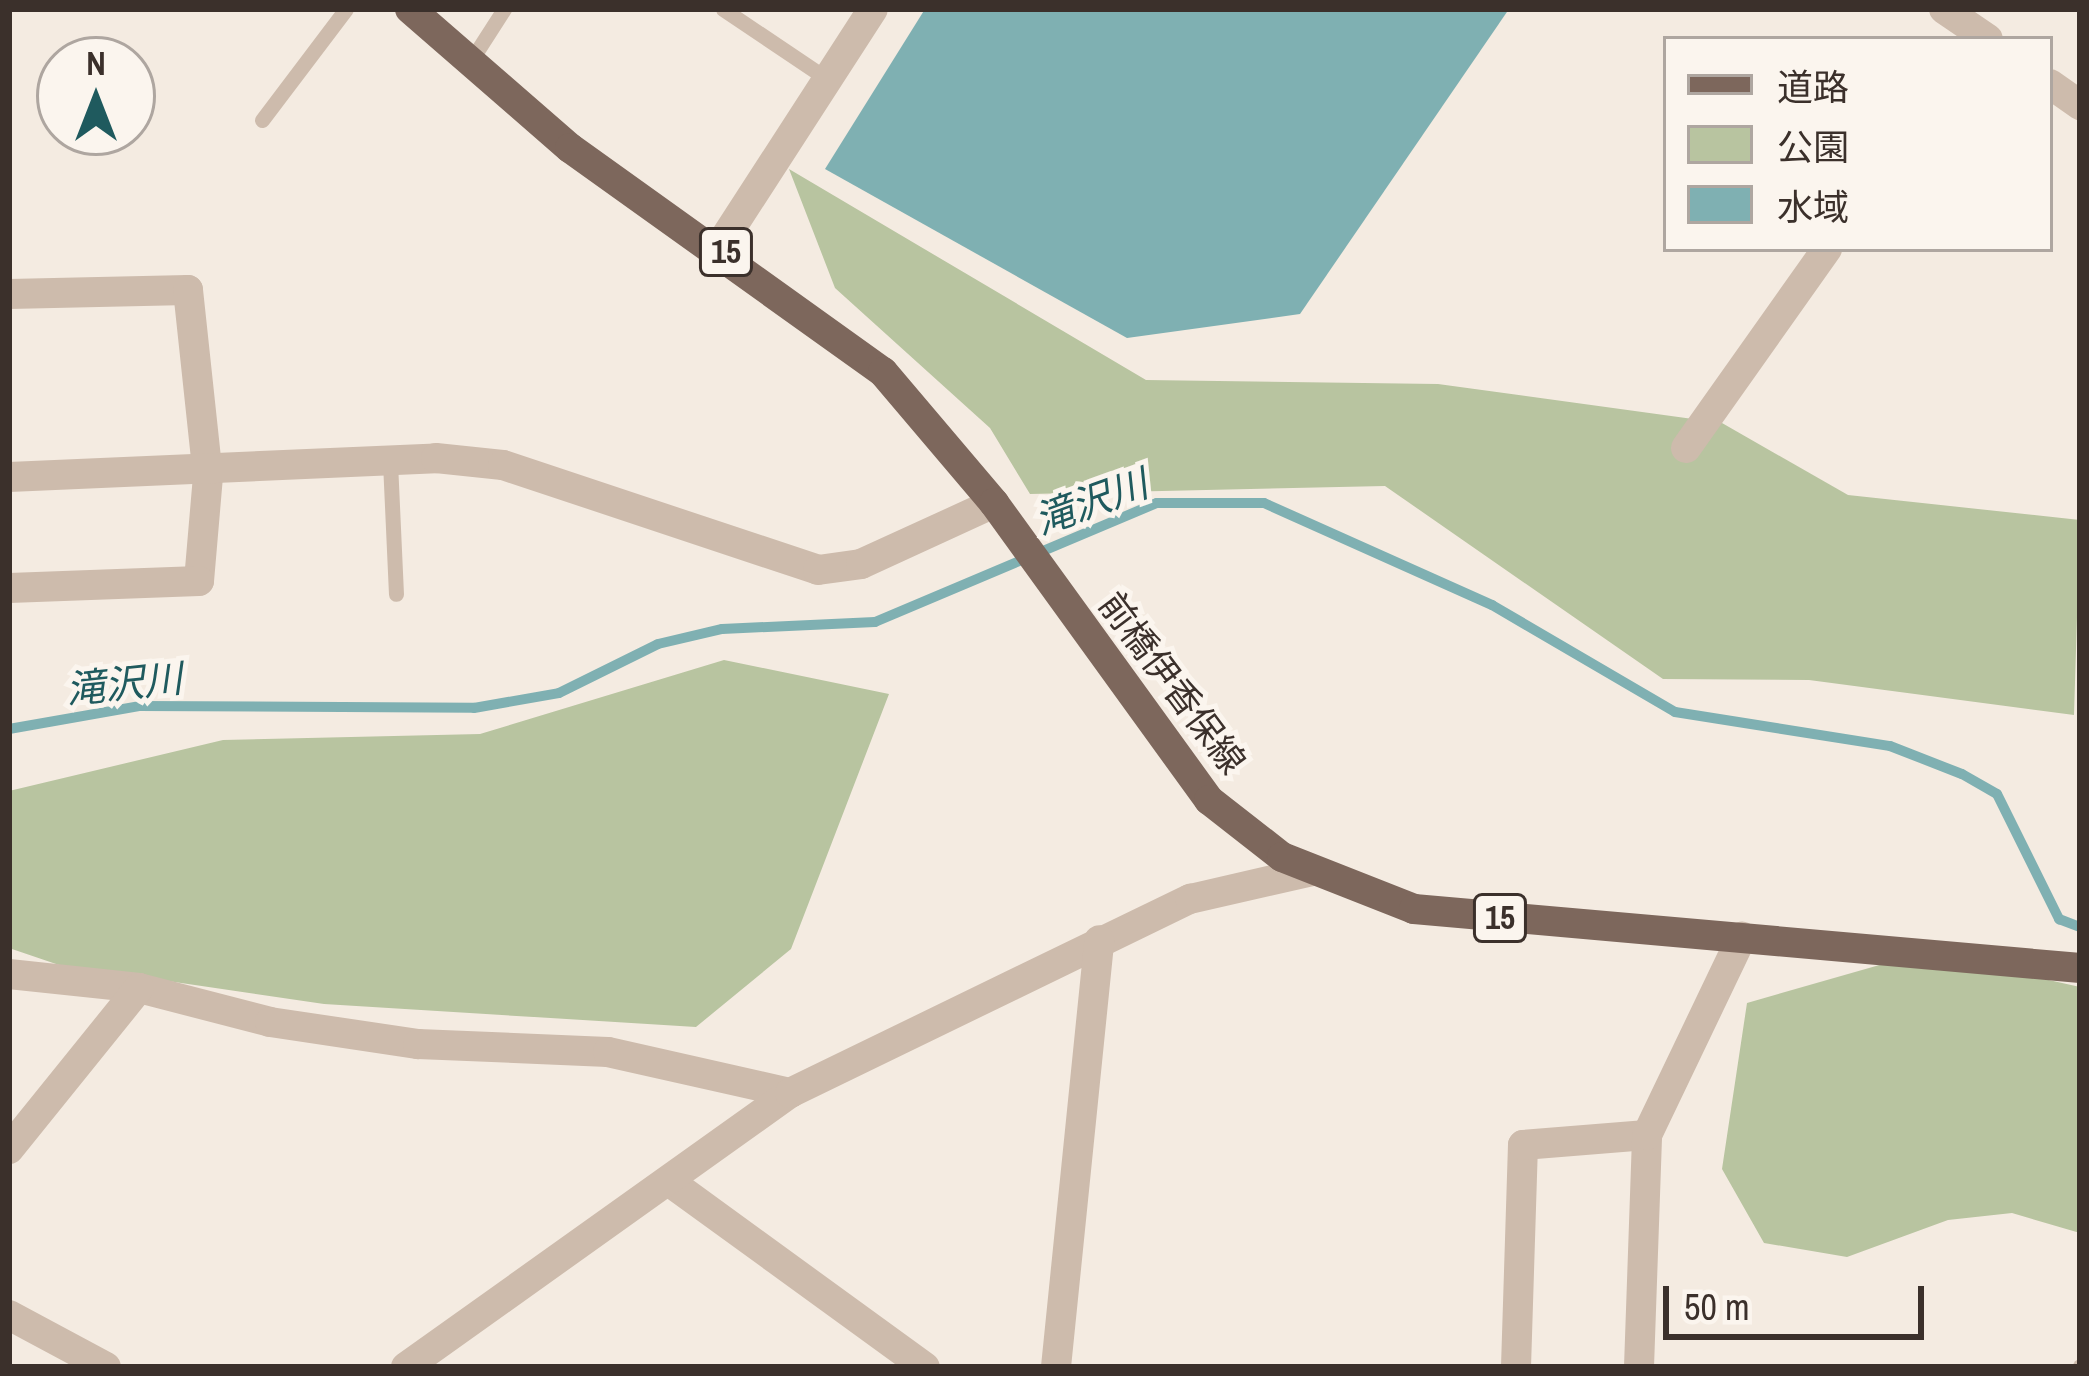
<!DOCTYPE html>
<meta charset="utf-8">
<style>
body{margin:0}
#map{position:relative;width:2089px;height:1376px;overflow:hidden;background:#f4ebe1;font-family:"Archivo Narrow","Noto Sans JP",sans-serif}
div>[style]{position:absolute}
.green>*{inset:0;background:#b8c4a0}
.water>*{inset:0;background:#7fb0b2}
.stream>*{height:10px;margin:-5px;padding:0 5px;transform-origin:5px;border-radius:5px;background:#7fb0b2}
.lane>*{height:15px;margin:-7.5px;padding:0 7.5px;transform-origin:7.5px;border-radius:7.5px;background:#cdbbac}
.street>*{height:30px;margin:-15px;padding:0 15px;transform-origin:15px;border-radius:15px;background:#cdbbac}
.primary>*{height:30px;margin:-15px;padding:0 15px;transform-origin:15px;border-radius:15px;background:#7d675c}
span{translate:-50% -50%;white-space:nowrap;text-align:center;line-height:1.15;-webkit-text-stroke:10px #fbf5ee;paint-order:stroke}
.shield-label span{padding:3px 9px;background:#fbf5ee;border:3px solid;border-radius:9px;-webkit-text-stroke-width:0}
.shield-label{font-size:33px;color:#3b302b;font-weight:700}
.street-label{font-size:36px;color:#3b302b}
.water-label{font-size:39px;color:#1f5a5e;font-style:italic}
.frame{position:absolute;inset:0;border:12px solid #3b302b;pointer-events:none}
.legend{position:absolute;left:1663px;top:36px;width:390px;height:216px;box-sizing:border-box;background:#fbf5ee;border:3px solid #aea6a0;margin:0;padding:15px 21px;list-style:none;font-size:36px;color:#3b302b}
.legend li{display:flex;align-items:center;gap:24px;height:60px}
.legend b{width:60px;border:3px solid #aea6a0}
.north{position:absolute;left:36px;top:36px;width:120px;height:120px;box-sizing:border-box;background:#fbf5ee;border:3px solid #aea6a0;border-radius:50%;rotate:0deg;font-size:33px;font-weight:700;line-height:48px;text-align:center;color:#3b302b}
.north::after{content:'';display:block;margin:auto;width:42px;height:54px;background:#1f5a5e;clip-path:polygon(50% 0,100% 100%,50% 72%,0 100%)}
.scale{position:absolute;left:1663px;top:1286px;width:261px;height:54px;box-sizing:border-box;border:6px solid #3b302b;border-top:0;padding-left:15px;font-size:36px;line-height:42px;white-space:nowrap;color:#3b302b;-webkit-text-stroke:9px #fbf5ee;paint-order:stroke}
</style>
<div id="map">
<div class="green">
<i style="clip-path:polygon(789px 169px,1146px 380px,1438px 384px,1722px 423px,1848px 495px,2080px 520px,2074px 715px,1809px 680px,1663px 679px,1385px 486px,1030px 494px,990px 428px,835px 288px)"></i>
<i style="clip-path:polygon(724px 660px,889px 694px,791px 949px,696px 1027px,324px 1004px,59px 965px,9px 948px,9px 791px,223px 740px,480px 734px)"></i>
<i style="clip-path:polygon(1925px 952px,2080px 987px,2080px 1233px,2012px 1213px,1948px 1220px,1847px 1257px,1764px 1243px,1722px 1169px,1747px 1003px)"></i>
</div>
<div class="water">
<i style="clip-path:polygon(925px 9px,1509px 9px,1300px 314px,1127px 338px,825px 169px)"></i>
</div>
<div class="stream">
<i style="left:9px;top:729px;width:132px;rotate:-10deg"></i>
<i style="left:139px;top:706px;width:335px;rotate:0.3deg"></i>
<i style="left:474px;top:708px;width:86px;rotate:-10deg"></i>
<i style="left:559px;top:693px;width:110px;rotate:-26.3deg"></i>
<i style="left:658px;top:644px;width:66px;rotate:-13.2deg"></i>
<i style="left:722px;top:629px;width:153px;rotate:-2.6deg"></i>
<i style="left:875px;top:622px;width:306px;rotate:-22.9deg"></i>
<i style="left:1157px;top:503px;width:107px"></i>
<i style="left:1264px;top:503px;width:250px;rotate:24.1deg"></i>
<i style="left:1492px;top:605px;width:212px;rotate:30.3deg"></i>
<i style="left:1675px;top:712px;width:218px;rotate:9deg"></i>
<i style="left:1890px;top:746px;width:77px;rotate:21.3deg"></i>
<i style="left:1962px;top:774px;width:40px;rotate:29.7deg"></i>
<i style="left:1997px;top:794px;width:140px;rotate:63.6deg"></i>
<i style="left:2059px;top:919px;width:22px;rotate:21deg"></i>
</div>
<div class="lane">
<i style="left:723px;top:9px;width:125px;rotate:33.9deg"></i>
<i style="left:470px;top:62px;width:63px;rotate:-57.3deg"></i>
<i style="left:262px;top:120px;width:139px;rotate:-52.9deg"></i>
<i style="left:390px;top:462px;width:132px;rotate:87.4deg"></i>
<i style="left:2080px;top:1367px;width:1px;rotate:-90deg"></i>
</div>
<div class="street">
<i style="left:1944px;top:9px;width:53px;rotate:34.3deg"></i>
<i style="left:2050px;top:84px;width:37px;rotate:35deg"></i>
<i style="left:719px;top:247px;width:283px;rotate:-57.1deg"></i>
<i style="left:9px;top:294px;width:179px;rotate:-1.3deg"></i>
<i style="left:188px;top:290px;width:187px;rotate:83.9deg"></i>
<i style="left:208px;top:476px;width:105px;rotate:94.9deg"></i>
<i style="left:199px;top:581px;width:190px;rotate:177.9deg"></i>
<i style="left:1686px;top:448px;width:244px;rotate:-54.7deg"></i>
<i style="left:9px;top:477px;width:427px;rotate:-2.5deg"></i>
<i style="left:436px;top:458px;width:67px;rotate:6deg"></i>
<i style="left:503px;top:465px;width:332px;rotate:18.4deg"></i>
<i style="left:818px;top:570px;width:43px;rotate:-7.9deg"></i>
<i style="left:861px;top:564px;width:146px;rotate:-24.6deg"></i>
<i style="left:9px;top:974px;width:131px;rotate:6.1deg"></i>
<i style="left:139px;top:988px;width:135px;rotate:14.5deg"></i>
<i style="left:270px;top:1022px;width:150px;rotate:8.5deg"></i>
<i style="left:418px;top:1044px;width:190px;rotate:2.4deg"></i>
<i style="left:608px;top:1052px;width:187px;rotate:12.7deg"></i>
<i style="left:9px;top:1149px;width:207px;rotate:-51.1deg"></i>
<i style="left:670px;top:1182px;width:315px;rotate:36deg"></i>
<i style="left:9px;top:1315px;width:110px;rotate:28.2deg"></i>
<i style="left:406px;top:1367px;width:472px;rotate:-35.5deg"></i>
<i style="left:790px;top:1093px;width:445px;rotate:-25.9deg"></i>
<i style="left:1190px;top:899px;width:125px;rotate:-12.9deg"></i>
<i style="left:1056px;top:1367px;width:429px;rotate:-84.2deg"></i>
<i style="left:1516px;top:1367px;width:222px;rotate:-88.2deg"></i>
<i style="left:1523px;top:1145px;width:124px;rotate:-4.6deg"></i>
<i style="left:1639px;top:1367px;width:232px;rotate:-88deg"></i>
<i style="left:1647px;top:1135px;width:220px;rotate:-64.4deg"></i>
</div>
<div class="primary">
<i style="left:410px;top:9px;width:212px;rotate:41deg"></i>
<i style="left:570px;top:148px;width:385px;rotate:35.6deg"></i>
<i style="left:883px;top:372px;width:172px;rotate:49.7deg"></i>
<i style="left:994px;top:503px;width:367px;rotate:54.1deg"></i>
<i style="left:1209px;top:800px;width:93px;rotate:38deg"></i>
<i style="left:1282px;top:857px;width:142px;rotate:21.5deg"></i>
<i style="left:1414px;top:909px;width:669px;rotate:5.06deg"></i>
</div>
<div class="shield-label">
<span style="left:726px;top:252px">15</span>
<span style="left:1500px;top:918px">15</span>
</div>
<div class="street-label">
<span style="left:1172px;top:683px;rotate:53deg">前橋伊香保線</span>
</div>
<div class="water-label">
<span style="left:1091px;top:502px;rotate:-20deg">滝沢川</span>
<span style="left:124px;top:684px;rotate:-6deg">滝沢川</span>
</div>
<div class="frame"></div>
<ul class="legend">
<li><b style="height:15px;background:#7d675c"></b>道路</li>
<li><b style="height:33px;background:#b8c4a0"></b>公園</li>
<li><b style="height:33px;background:#7fb0b2"></b>水域</li>
</ul>
<div class="north">N</div>
<div class="scale">50 m</div>
</div>
